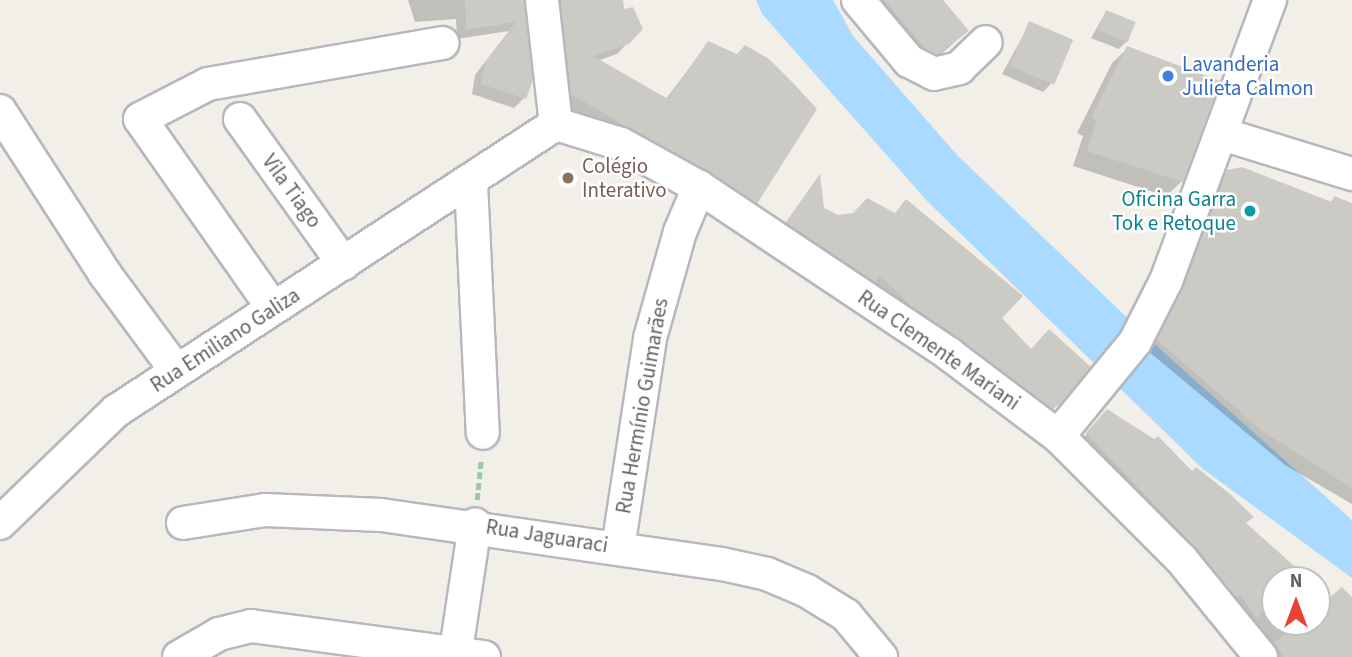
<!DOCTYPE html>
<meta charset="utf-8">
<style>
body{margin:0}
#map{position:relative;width:1352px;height:657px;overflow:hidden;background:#f1efe8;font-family:"Source Sans 3",sans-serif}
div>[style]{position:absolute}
.water>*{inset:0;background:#aadaff}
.shadow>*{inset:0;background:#0003}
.building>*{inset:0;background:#cccac5;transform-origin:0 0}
.path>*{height:4.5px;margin-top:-2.25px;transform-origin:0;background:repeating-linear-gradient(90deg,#9cc7a9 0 7px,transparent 0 10.5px)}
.roads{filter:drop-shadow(2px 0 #b5b8bc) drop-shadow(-2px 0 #b5b8bc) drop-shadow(0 2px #b5b8bc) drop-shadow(0 -2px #b5b8bc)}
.minor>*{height:32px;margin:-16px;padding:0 16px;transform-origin:16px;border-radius:16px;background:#fff}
.dots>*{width:19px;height:19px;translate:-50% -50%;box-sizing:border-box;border:4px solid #fff;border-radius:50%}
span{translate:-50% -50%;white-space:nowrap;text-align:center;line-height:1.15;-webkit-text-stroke:5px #fff;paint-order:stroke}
.shop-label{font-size:21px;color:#366cbe}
.left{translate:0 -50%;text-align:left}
.education-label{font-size:21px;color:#785e54}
.street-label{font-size:21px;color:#5f6368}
.culture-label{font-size:21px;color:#0d838f}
.right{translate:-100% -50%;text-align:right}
.north{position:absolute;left:1261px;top:566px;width:70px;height:70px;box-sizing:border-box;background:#fff;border:2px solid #bfc1c3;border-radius:50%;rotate:0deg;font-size:19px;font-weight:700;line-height:28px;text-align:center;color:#5f6368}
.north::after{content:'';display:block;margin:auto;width:24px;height:32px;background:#ea4335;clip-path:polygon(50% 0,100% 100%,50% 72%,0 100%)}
</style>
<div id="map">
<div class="water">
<i style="clip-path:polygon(756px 0,833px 0,853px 36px,957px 155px,1161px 350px,1352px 520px,1352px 578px,1203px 469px,928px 202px,762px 14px)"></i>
</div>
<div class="shadow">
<i style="clip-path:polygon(408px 0,524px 0,524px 98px,514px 108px,472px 94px,475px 75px,509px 31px,457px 39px,456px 19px,415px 22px)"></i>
<i style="clip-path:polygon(544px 0,621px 0,623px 11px,641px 29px,617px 54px,597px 61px,666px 99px,708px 43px,755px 202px,745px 213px,561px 105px)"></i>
<i style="clip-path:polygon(862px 0,941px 0,967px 31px,930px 64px)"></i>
<i style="clip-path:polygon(1106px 12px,1127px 41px,1119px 49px,1091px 38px)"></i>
<i style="clip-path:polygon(1030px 23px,1051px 84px,1043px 92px,1002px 74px)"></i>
<i style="clip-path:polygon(1128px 48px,1182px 181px,1166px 196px,1073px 166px,1083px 136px,1077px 133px,1112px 63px)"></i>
<i style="clip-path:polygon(1232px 169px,1330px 203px,1334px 198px,1352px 205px,1352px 504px,1285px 465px,1148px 351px,1221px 180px)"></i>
<i style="clip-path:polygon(818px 177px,823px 209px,1000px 318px,1058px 404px,1049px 413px,779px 232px)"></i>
<i style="clip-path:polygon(1098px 421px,1244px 524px,1292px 580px,1275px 580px,1275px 622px,1317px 622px,1317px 610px,1352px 599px,1352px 657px,1268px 657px,1078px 444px)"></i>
</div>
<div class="building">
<i style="clip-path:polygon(465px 0,524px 0,533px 80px,526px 99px,481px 84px,485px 62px,516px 22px,466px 30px)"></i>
<i style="clip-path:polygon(560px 0,623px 0,624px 9px,633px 7px,643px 29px,629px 44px,593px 56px,668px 99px,708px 41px,737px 54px,745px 45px,769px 59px,793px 83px,817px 109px,757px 204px,571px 94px)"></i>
<i style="clip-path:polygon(884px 0,943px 0,969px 31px,936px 55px,926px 49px)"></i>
<i style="left:1106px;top:10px;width:32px;height:22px;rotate:22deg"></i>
<i style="left:1029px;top:21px;width:48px;height:49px;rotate:23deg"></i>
<i style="clip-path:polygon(1127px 46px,1220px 81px,1183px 182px,1087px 151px,1097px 120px,1091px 118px)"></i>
<i style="clip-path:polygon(1242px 167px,1332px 202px,1334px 196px,1352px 203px,1352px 488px,1262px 431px,1157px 340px,1183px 288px,1227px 170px)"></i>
<i style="clip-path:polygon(820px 174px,824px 208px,838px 215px,853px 213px,867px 198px,895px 213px,906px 199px,1023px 296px,1002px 318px,1031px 349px,1049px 329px,1091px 367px,1059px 405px,1051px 408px,912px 307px,880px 276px,876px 283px,786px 223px)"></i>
<i style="clip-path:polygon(1107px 409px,1154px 439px,1158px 436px,1192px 471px,1196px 467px,1230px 494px,1254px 517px,1246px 523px,1310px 580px,1275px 580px,1275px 599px,1256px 618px,1240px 594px,1236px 598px,1195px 547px,1086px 433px)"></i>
<i style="clip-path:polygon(1342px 587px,1352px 597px,1352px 657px,1283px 657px,1274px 643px,1300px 622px,1317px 622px,1317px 608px)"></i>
</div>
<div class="path">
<i style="left:477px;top:500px;width:40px;rotate:-84.3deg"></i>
</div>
<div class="roads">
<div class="minor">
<i style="left:542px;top:0;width:125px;rotate:83.6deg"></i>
<i style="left:858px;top:0;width:80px;rotate:50.1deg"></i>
<i style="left:909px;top:61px;width:28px;rotate:27deg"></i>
<i style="left:934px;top:74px;width:26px;rotate:-13deg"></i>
<i style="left:959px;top:68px;width:37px;rotate:-44deg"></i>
<i style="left:0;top:111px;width:194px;rotate:57.2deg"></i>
<i style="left:105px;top:274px;width:118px;rotate:53.6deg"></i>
<i style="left:240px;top:119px;width:178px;rotate:54.4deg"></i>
<i style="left:556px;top:124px;width:68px;rotate:17.1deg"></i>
<i style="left:621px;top:144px;width:89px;rotate:28.9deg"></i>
<i style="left:699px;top:187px;width:301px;rotate:33.7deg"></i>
<i style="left:949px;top:354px;width:136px;rotate:37deg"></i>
<i style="left:1058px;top:436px;width:175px;rotate:45deg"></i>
<i style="left:1182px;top:560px;width:125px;rotate:50.8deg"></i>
<i style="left:1222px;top:134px;width:136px;rotate:17.1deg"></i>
<i style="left:471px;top:183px;width:250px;rotate:87.3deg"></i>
<i style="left:273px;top:308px;width:231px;rotate:-125.1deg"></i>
<i style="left:140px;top:119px;width:76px;rotate:-27.2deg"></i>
<i style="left:208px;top:84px;width:238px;rotate:-9.9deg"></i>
<i style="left:1058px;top:436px;width:122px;rotate:-50.7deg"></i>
<i style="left:1135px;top:342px;width:68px;rotate:-63.1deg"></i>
<i style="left:1166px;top:281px;width:300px;rotate:-69.7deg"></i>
<i style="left:0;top:523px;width:161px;rotate:-44deg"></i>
<i style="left:116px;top:411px;width:525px;rotate:-33.12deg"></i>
<i style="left:183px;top:523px;width:83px;rotate:-9deg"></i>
<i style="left:265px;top:510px;width:116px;rotate:2.5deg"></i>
<i style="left:381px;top:515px;width:345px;rotate:8.2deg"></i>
<i style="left:722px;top:564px;width:46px;rotate:12.5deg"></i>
<i style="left:767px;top:574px;width:43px;rotate:23deg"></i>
<i style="left:807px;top:591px;width:46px;rotate:31.6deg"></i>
<i style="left:846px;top:615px;width:55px;rotate:50.2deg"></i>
<i style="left:618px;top:548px;width:212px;rotate:-81.3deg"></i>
<i style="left:650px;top:338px;width:110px;rotate:-74.2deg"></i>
<i style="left:680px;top:232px;width:49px;rotate:-67.1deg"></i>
<i style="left:179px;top:657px;width:46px;rotate:-29.9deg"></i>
<i style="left:219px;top:634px;width:33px;rotate:-14deg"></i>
<i style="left:251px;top:626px;width:235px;rotate:7.6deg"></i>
<i style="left:455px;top:657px;width:134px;rotate:-81.4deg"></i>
</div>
</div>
<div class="dots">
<i style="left:1168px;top:76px;background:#3f7fe0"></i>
<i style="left:568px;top:178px;background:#8d6e63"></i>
<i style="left:1250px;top:211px;background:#0f9aa8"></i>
</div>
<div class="shop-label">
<span class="left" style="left:1182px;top:76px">Lavanderia<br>Julieta Calmon</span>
</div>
<div class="education-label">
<span class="left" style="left:582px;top:178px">Colégio<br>Interativo</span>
</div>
<div class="street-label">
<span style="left:292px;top:191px;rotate:54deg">Vila Tiago</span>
<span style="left:225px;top:340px;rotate:-33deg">Rua Emiliano Galiza</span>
<span style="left:939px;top:350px;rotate:35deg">Rua Clemente Mariani</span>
<span style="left:642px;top:406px;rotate:-80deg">Rua Hermínio Guimarães</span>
<span style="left:547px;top:536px;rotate:9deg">Rua Jaguaraci</span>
</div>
<div class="culture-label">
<span class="right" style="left:1236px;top:211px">Oficina Garra<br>Tok e Retoque</span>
</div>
<div class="north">N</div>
</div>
